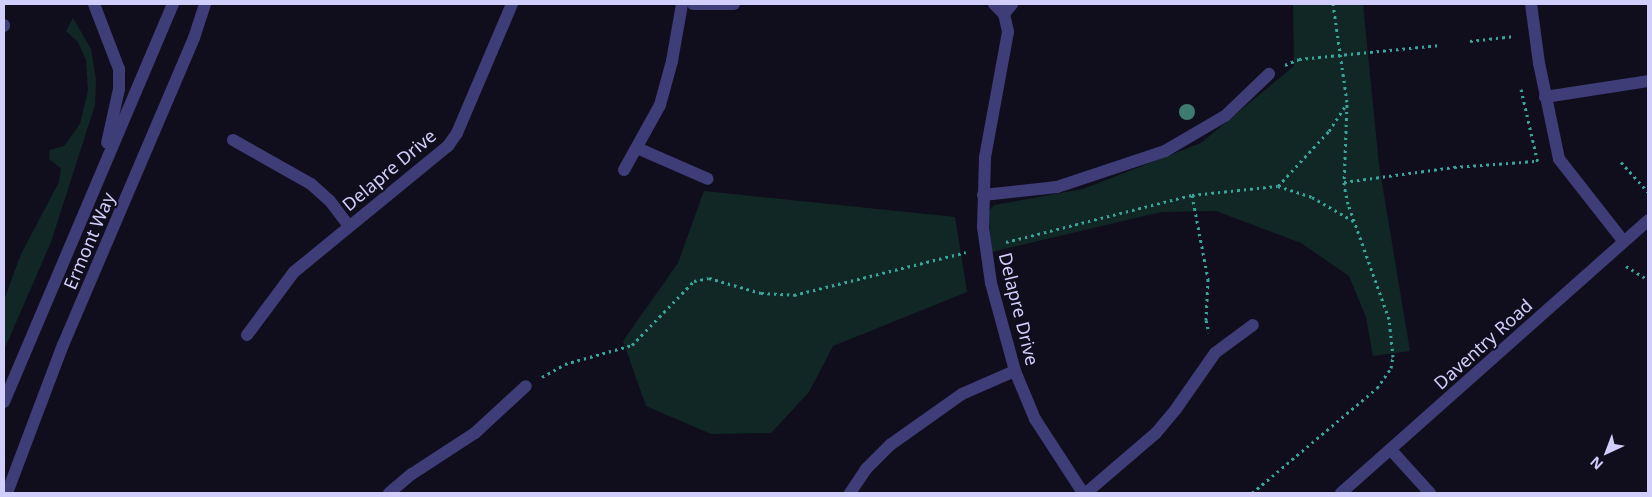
<!DOCTYPE html>
<style>
body{margin:0}
#map{position:relative;width:1652px;height:497px;overflow:hidden;background:#100e1d;font-family:"Noto Sans",sans-serif}
div>[style]{position:absolute}
.green>*{inset:0;background:#112725}
.path>*{height:3px;margin-top:-1.5px;transform-origin:0;background:repeating-linear-gradient(90deg,#38a59c 0 2.5px,transparent 0 6.5px)}
.minor>*{height:12px;margin:-6px;padding:0 6px;transform-origin:6px;border-radius:6px;background:#3e3d78}
.trees>*{width:16px;height:16px;margin:-8px;border-radius:50%;background:#3d7a70}
span{translate:-50% -50%;white-space:nowrap;text-align:center;line-height:1.15;-webkit-text-stroke:4px #100e1d;paint-order:stroke}
.street-label{font-size:18px;color:#d2cefb}
.frame{position:absolute;inset:0;border:5px solid #d2cefb;pointer-events:none}
.north{position:absolute;left:1582px;top:427px;width:50px;height:50px;-webkit-text-stroke:4px #100e1d;paint-order:stroke;rotate:223deg;font-size:14px;font-weight:700;line-height:20px;text-align:center;color:#d2cefb}
.north::after{content:'';display:block;margin:auto;width:18px;height:22px;background:#d2cefb;clip-path:polygon(50% 0,100% 100%,50% 72%,0 100%)}
</style>
<div id="map">
<div class="green">
<i style="clip-path:polygon(1293px 4px,1363px 4px,1379px 165px,1410px 351px,1373px 356px,1366px 317px,1349px 276px,1301px 243px,1216px 211px,1161px 212px,992px 252px,988px 212px,994px 205px,1083px 189px,1201px 143px,1294px 66px)"></i>
<i style="clip-path:polygon(73px 18px,91px 49px,96px 80px,95px 105px,51px 242px,4px 350px,4px 300px,21px 254px,59px 182px,61px 168px,49px 159px,50px 150px,64px 146px,80px 124px,88px 90px,86px 60px,78px 42px,66px 31px)"></i>
<i style="clip-path:polygon(704px 191px,955px 217px,967px 292px,833px 346px,809px 392px,771px 433px,711px 434px,646px 406px,623px 341px,678px 263px)"></i>
</div>
<div class="path">
<i style="left:1470px;top:41px;width:45px;rotate:-6.3deg"></i>
<i style="left:1285px;top:65px;width:15px;rotate:-23deg"></i>
<i style="left:1299px;top:59px;width:142px;rotate:-5.7deg"></i>
<i style="left:1521px;top:89px;width:76px;rotate:77.1deg"></i>
<i style="left:1621px;top:162px;width:40px;rotate:48deg"></i>
<i style="left:1344px;top:182px;width:111px;rotate:-7.8deg"></i>
<i style="left:1454px;top:167px;width:82px;rotate:-4.2deg"></i>
<i style="left:1278px;top:186px;width:75px;rotate:-47.2deg"></i>
<i style="left:1329px;top:131px;width:31px;rotate:-57deg"></i>
<i style="left:1192px;top:195px;width:86px;rotate:79.2deg"></i>
<i style="left:1208px;top:279px;width:41px;rotate:92.8deg"></i>
<i style="left:1206px;top:320px;width:13px;rotate:77deg"></i>
<i style="left:1006px;top:242px;width:192px;rotate:-14.2deg"></i>
<i style="left:1192px;top:195px;width:86px;rotate:-6deg"></i>
<i style="left:1278px;top:186px;width:36px;rotate:18deg"></i>
<i style="left:1312px;top:197px;width:50px;rotate:30.2deg"></i>
<i style="left:1626px;top:266px;width:26px;rotate:32deg"></i>
<i style="left:542px;top:377px;width:26px;rotate:-29deg"></i>
<i style="left:565px;top:364px;width:70px;rotate:-15.8deg"></i>
<i style="left:632px;top:345px;width:89px;rotate:-45.9deg"></i>
<i style="left:694px;top:281px;width:15px;rotate:-11deg"></i>
<i style="left:709px;top:278px;width:54px;rotate:16.1deg"></i>
<i style="left:761px;top:293px;width:33px;rotate:3deg"></i>
<i style="left:794px;top:295px;width:177px;rotate:-14deg"></i>
<i style="left:1252px;top:493px;width:163px;rotate:-40deg"></i>
<i style="left:1377px;top:388px;width:24px;rotate:-55deg"></i>
<i style="left:1391px;top:368px;width:11px;rotate:-80deg"></i>
<i style="left:1393px;top:357px;width:38px;rotate:-96deg"></i>
<i style="left:1389px;top:319px;width:122px;rotate:-109.6deg"></i>
<i style="left:1348px;top:204px;width:19px;rotate:-102deg"></i>
<i style="left:1344px;top:185px;width:83px;rotate:-87.9deg"></i>
<i style="left:1347px;top:102px;width:99px;rotate:-98.1deg"></i>
</div>
<div class="minor">
<i style="left:94px;top:4px;width:70px;rotate:69deg"></i>
<i style="left:119px;top:69px;width:20px;rotate:90deg"></i>
<i style="left:119px;top:89px;width:55px;rotate:102.5deg"></i>
<i style="left:693px;top:4px;width:41px"></i>
<i style="left:994px;top:4px;width:14px;rotate:45deg"></i>
<i style="left:1004px;top:14px;width:18px;rotate:77deg"></i>
<i style="left:1008px;top:32px;width:127px;rotate:100.4deg"></i>
<i style="left:985px;top:157px;width:70px;rotate:91.6deg"></i>
<i style="left:983px;top:227px;width:57px;rotate:81.9deg"></i>
<i style="left:991px;top:283px;width:91px;rotate:74.7deg"></i>
<i style="left:1015px;top:371px;width:52px;rotate:67.4deg"></i>
<i style="left:1035px;top:419px;width:88px;rotate:57deg"></i>
<i style="left:1531px;top:4px;width:60px;rotate:82.3deg"></i>
<i style="left:1539px;top:63px;width:98px;rotate:78.2deg"></i>
<i style="left:1559px;top:159px;width:105px;rotate:51.9deg"></i>
<i style="left:1004px;top:14px;width:13px;rotate:-51deg"></i>
<i style="left:4px;top:25px;width:1px;rotate:90deg"></i>
<i style="left:1545px;top:97px;width:104px;rotate:-8.8deg"></i>
<i style="left:233px;top:140px;width:90px;rotate:29.4deg"></i>
<i style="left:311px;top:184px;width:25px;rotate:42deg"></i>
<i style="left:330px;top:201px;width:31px;rotate:53deg"></i>
<i style="left:637px;top:148px;width:77px;rotate:23.6deg"></i>
<i style="left:624px;top:170px;width:74px;rotate:-61deg"></i>
<i style="left:660px;top:105px;width:46px;rotate:-74.7deg"></i>
<i style="left:672px;top:61px;width:58px;rotate:-80deg"></i>
<i style="left:983px;top:195px;width:74px;rotate:-6.2deg"></i>
<i style="left:1057px;top:187px;width:114px;rotate:-18.4deg"></i>
<i style="left:1165px;top:151px;width:69px;rotate:-30.3deg"></i>
<i style="left:1225px;top:116px;width:61px;rotate:-43.7deg"></i>
<i style="left:247px;top:335px;width:79px;rotate:-53.3deg"></i>
<i style="left:294px;top:272px;width:199px;rotate:-39.3deg"></i>
<i style="left:448px;top:146px;width:16px;rotate:-55deg"></i>
<i style="left:457px;top:133px;width:140px;rotate:-66.9deg"></i>
<i style="left:4px;top:402px;width:432px;rotate:-67deg"></i>
<i style="left:1391px;top:450px;width:58px;rotate:47.8deg"></i>
<i style="left:7px;top:493px;width:158px;rotate:-69.3deg"></i>
<i style="left:63px;top:345px;width:334px;rotate:-66.9deg"></i>
<i style="left:194px;top:38px;width:36px;rotate:-72deg"></i>
<i style="left:389px;top:493px;width:30px;rotate:-40deg"></i>
<i style="left:412px;top:474px;width:75px;rotate:-33.1deg"></i>
<i style="left:475px;top:433px;width:69px;rotate:-42.7deg"></i>
<i style="left:850px;top:493px;width:29px;rotate:-56deg"></i>
<i style="left:866px;top:469px;width:34px;rotate:-45deg"></i>
<i style="left:890px;top:445px;width:88px;rotate:-35.3deg"></i>
<i style="left:962px;top:394px;width:58px;rotate:-23.5deg"></i>
<i style="left:1086px;top:493px;width:92px;rotate:-40.6deg"></i>
<i style="left:1156px;top:433px;width:31px;rotate:-50deg"></i>
<i style="left:1176px;top:409px;width:68px;rotate:-55.1deg"></i>
<i style="left:1215px;top:353px;width:47px;rotate:-36.4deg"></i>
<i style="left:1341px;top:493px;width:411px;rotate:-41.6deg"></i>
</div>
<div class="trees">
<i style="left:1187px;top:112px"></i>
</div>
<div class="street-label">
<span style="left:389px;top:170px;rotate:-40deg">Delapre Drive</span>
<span style="left:89px;top:241px;rotate:-67deg">Ermont Way</span>
<span style="left:1019px;top:309px;rotate:76deg">Delapre Drive</span>
<span style="left:1483px;top:344px;rotate:-42deg">Daventry Road</span>
</div>
<div class="frame"></div>
<div class="north">N</div>
</div>
